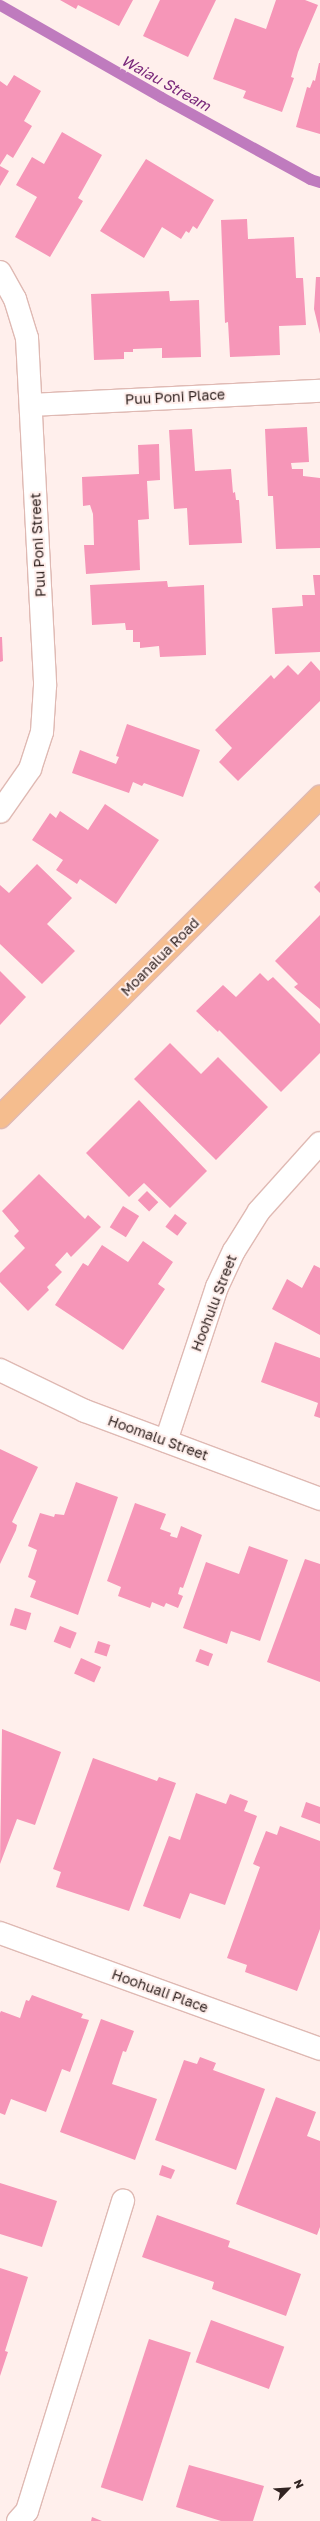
<!DOCTYPE html>
<style>
body{margin:0}
#map{position:relative;width:320px;height:2521px;overflow:hidden;background:#ffefec;font-family:"Golos Text",sans-serif}
div>[style]{position:absolute}
.stream>*{height:11px;margin:-5.5px;padding:0 5.5px;transform-origin:5.5px;border-radius:5.5px;background:#bf7bbe}
.building>*{inset:0;background:#f696b8;transform-origin:0 0}
.roads{filter:drop-shadow(1px 0 #dfb9b3) drop-shadow(-1px 0 #dfb9b3) drop-shadow(0 1px #dfb9b3) drop-shadow(0 -1px #dfb9b3)}
.minor>*{height:22px;margin:-11px;padding:0 11px;transform-origin:11px;border-radius:11px;background:#fff}
.major>*{height:22px;margin:-11px;padding:0 11px;transform-origin:11px;border-radius:11px;background:#f5bd8e}
span{translate:-50% -50%;white-space:nowrap;text-align:center;line-height:1.15;-webkit-text-stroke:4px #ffefec;paint-order:stroke}
.street-label{font-size:14px;color:#312321}
.water-label{font-size:15px;color:#7a297b;font-style:italic}
.north{position:absolute;left:268px;top:2469px;width:40px;height:40px;-webkit-text-stroke:3px #ffefec;paint-order:stroke;rotate:65deg;font-size:11px;font-weight:700;line-height:16px;text-align:center;color:#312321}
.north::after{content:'';display:block;margin:auto;width:14px;height:18px;background:#312321;clip-path:polygon(50% 0,100% 100%,50% 72%,0 100%)}
</style>
<div id="map">
<div class="stream">
<i style="left:0;top:5px;width:185px;rotate:29.7deg"></i>
<i style="left:161px;top:97px;width:170px;rotate:28.8deg"></i>
<i style="left:310px;top:179px;width:10px;rotate:17deg"></i>
</div>
<div class="building">
<i style="clip-path:polygon(60px 0,133px 0,119px 26px,78px 5px,76px 9px)"></i>
<i style="clip-path:polygon(160px 0,216px 0,188px 57px,143px 36px)"></i>
<i style="clip-path:polygon(276px 0,305px 0,318px 5px,298px 52px,291px 77px,294px 78px,282px 112px,243px 98px,246px 91px,213px 79px,235px 18px,266px 29px)"></i>
<i style="clip-path:polygon(319px 63px,320px 63px,320px 134px,296px 127px,307px 87px,310px 88px,313px 80px,315px 81px)"></i>
<i style="clip-path:polygon(14px 75px,41px 91px,24px 121px,32px 126px,13px 158px,7px 154px,0 165px,0 81px,7px 86px)"></i>
<i style="clip-path:polygon(62px 132px,102px 155px,78px 198px,83px 201px,50px 257px,15px 237px,37px 197px,16px 185px,32px 157px,44px 164px)"></i>
<i style="clip-path:polygon(146px 159px,214px 200px,197px 229px,193px 226px,189px 233px,186px 231px,181px 239px,162px 227px,144px 258px,100px 231px)"></i>
<i style="clip-path:polygon(0 166px,9px 171px,0 186px)"></i>
<i style="clip-path:polygon(247px 219px,248px 239px,294px 237px,296px 278px,303px 278px,306px 325px,279px 326px,280px 355px,230px 357px,228px 322px,225px 323px,221px 220px)"></i>
<i style="clip-path:polygon(316px 277px,320px 277px,320px 334px,314px 309px)"></i>
<i style="clip-path:polygon(169px 291px,170px 301px,199px 300px,201px 357px,162px 358px,162px 348px,133px 349px,133px 352px,124px 352px,124px 359px,94px 360px,91px 294px)"></i>
<i style="clip-path:polygon(307px 427px,309px 462px,291px 463px,292px 469px,303px 469px,303px 476px,320px 478px,320px 548px,276px 549px,273px 496px,268px 496px,265px 429px)"></i>
<i style="clip-path:polygon(192px 429px,195px 471px,231px 469px,233px 493px,235px 492px,236px 500px,239px 500px,242px 543px,189px 545px,187px 508px,174px 509px,169px 430px)"></i>
<i style="clip-path:polygon(159px 444px,160px 480px,147px 481px,149px 519px,138px 520px,140px 570px,86px 574px,84px 545px,94px 545px,93px 514px,90px 505px,83px 506px,82px 477px,139px 474px,138px 445px)"></i>
<i style="clip-path:polygon(313px 575px,320px 575px,320px 652px,275px 654px,272px 608px,303px 606px,302px 595px,315px 595px)"></i>
<i style="clip-path:polygon(167px 581px,168px 587px,204px 585px,206px 655px,160px 657px,159px 646px,140px 648px,140px 642px,133px 642px,133px 630px,126px 630px,125px 623px,92px 625px,90px 585px)"></i>
<i style="clip-path:polygon(0 637px,2px 637px,3px 661px,0 662px)"></i>
<i style="clip-path:polygon(311px 661px,320px 671px,320px 701px,238px 781px,219px 762px,232px 748px,215px 730px,271px 675px,274px 679px,288px 665px,298px 675px)"></i>
<i style="clip-path:polygon(127px 724px,200px 750px,183px 797px,144px 783px,142px 786px,133px 782px,129px 793px,72px 773px,80px 750px,116px 764px,119px 757px,116px 756px)"></i>
<i style="clip-path:polygon(105px 804px,159px 840px,116px 904px,80px 879px,77px 884px,56px 870px,63px 860px,32px 840px,50px 813px,56px 818px,60px 811px,88px 830px)"></i>
<i style="clip-path:polygon(37px 864px,72px 898px,47px 924px,75px 951px,42px 984px,0 944px,0 885px,9px 893px)"></i>
<i style="clip-path:polygon(320px 881px,320px 893px,314px 887px)"></i>
<i style="clip-path:polygon(320px 915px,320px 1009px,294px 987px,298px 984px,275px 961px)"></i>
<i style="clip-path:polygon(0 971px,26px 997px,0 1025px)"></i>
<i style="clip-path:polygon(260px 973px,268px 981px,273px 977px,320px 1024px,320px 1053px,281px 1092px,219px 1030px,218px 1032px,196px 1011px,223px 985px,236px 997px)"></i>
<i style="clip-path:polygon(170px 1043px,201px 1074px,218px 1057px,268px 1107px,216px 1160px,134px 1079px)"></i>
<i style="clip-path:polygon(139px 1100px,207px 1171px,170px 1208px,144px 1183px,129px 1197px,86px 1153px)"></i>
<i style="clip-path:polygon(39px 1174px,85px 1219px,88px 1215px,101px 1227px,71px 1257px,67px 1252px,55px 1265px,62px 1272px,47px 1287px,49px 1290px,28px 1311px,0 1282px,0 1273px,25px 1248px,14px 1236px,19px 1231px,2px 1211px)"></i>
<i style="left:147px;top:1191px;width:16px;height:13px;rotate:45deg"></i>
<i style="left:123px;top:1206px;width:19px;height:25px;rotate:32deg"></i>
<i style="left:175px;top:1214px;width:15px;height:16px;rotate:37deg"></i>
<i style="clip-path:polygon(143px 1241px,173px 1262px,158px 1284px,165px 1289px,123px 1350px,55px 1305px,83px 1263px,88px 1266px,102px 1245px,128px 1262px)"></i>
<i style="clip-path:polygon(314px 1265px,320px 1268px,320px 1335px,272px 1309px,287px 1279px,302px 1288px)"></i>
<i style="clip-path:polygon(275px 1342px,320px 1358px,320px 1418px,314px 1416px,318px 1403px,261px 1382px)"></i>
<i style="clip-path:polygon(0 1449px,38px 1467px,12px 1522px,17px 1525px,16px 1530px,0 1564px)"></i>
<i style="clip-path:polygon(76px 1482px,118px 1497px,78px 1615px,30px 1597px,36px 1581px,28px 1577px,37px 1550px,28px 1546px,40px 1513px,54px 1517px,55px 1514px,64px 1515px)"></i>
<i style="clip-path:polygon(135px 1503px,166px 1514px,160px 1529px,171px 1533px,170px 1536px,177px 1538px,181px 1526px,202px 1535px,183px 1588px,180px 1587px,178px 1594px,183px 1596px,178px 1608px,166px 1603px,164px 1607px,152px 1602px,150px 1608px,118px 1596px,121px 1587px,107px 1581px)"></i>
<i style="clip-path:polygon(249px 1546px,288px 1560px,260px 1641px,231px 1631px,227px 1644px,183px 1628px,206px 1562px,239px 1574px)"></i>
<i style="clip-path:polygon(305px 1559px,320px 1564px,320px 1682px,267px 1662px)"></i>
<i style="left:15px;top:1608px;width:17px;height:18px;rotate:17deg"></i>
<i style="left:60px;top:1626px;width:18px;height:17px;rotate:22deg"></i>
<i style="left:98px;top:1641px;width:13px;height:12px;rotate:18deg"></i>
<i style="left:200px;top:1649px;width:14px;height:13px;rotate:21deg"></i>
<i style="left:81px;top:1658px;width:22px;height:17px;rotate:24deg"></i>
<i style="clip-path:polygon(2px 1729px,61px 1752px,35px 1825px,17px 1819px,0 1864px)"></i>
<i style="clip-path:polygon(93px 1758px,157px 1781px,159px 1777px,176px 1783px,129px 1911px,56px 1887px,61px 1872px,53px 1869px)"></i>
<i style="clip-path:polygon(196px 1793px,226px 1804px,230px 1794px,248px 1801px,244px 1811px,257px 1816px,225px 1905px,190px 1893px,180px 1919px,143px 1906px,169px 1836px,180px 1840px)"></i>
<i style="clip-path:polygon(306px 1802px,320px 1807px,320px 1824px,301px 1817px)"></i>
<i style="clip-path:polygon(280px 1826px,320px 1841px,320px 1929px,297px 1991px,245px 1972px,247px 1965px,227px 1958px,260px 1867px,253px 1864px,266px 1831px,277px 1835px)"></i>
<i style="clip-path:polygon(32px 1995px,83px 2014px,81px 2018px,89px 2020px,70px 2072px,62px 2069px,46px 2112px,11px 2099px,5px 2115px,0 2113px,0 2013px,1px 2011px,20px 2018px,26px 2000px,29px 2001px)"></i>
<i style="clip-path:polygon(101px 2019px,134px 2031px,126px 2052px,123px 2051px,112px 2084px,157px 2099px,135px 2160px,60px 2132px)"></i>
<i style="clip-path:polygon(200px 2057px,216px 2063px,213px 2070px,265px 2089px,236px 2170px,155px 2140px,184px 2060px,197px 2064px)"></i>
<i style="clip-path:polygon(276px 2097px,316px 2112px,307px 2136px,320px 2141px,320px 2227px,317px 2235px,236px 2204px)"></i>
<i style="clip-path:polygon(162px 2165px,175px 2170px,171px 2179px,159px 2175px)"></i>
<i style="clip-path:polygon(0 2183px,57px 2201px,42px 2247px,0 2234px)"></i>
<i style="clip-path:polygon(157px 2215px,230px 2241px,228px 2247px,301px 2274px,286px 2316px,212px 2289px,214px 2282px,142px 2257px)"></i>
<i style="clip-path:polygon(0 2268px,28px 2277px,5px 2351px,8px 2352px,0 2376px)"></i>
<i style="left:211px;top:2320px;width:78px;height:45px;rotate:20deg"></i>
<i style="left:149px;top:2339px;width:44px;height:156px;rotate:18deg"></i>
<i style="clip-path:polygon(189px 2465px,264px 2486px,253px 2521px,221px 2521px,176px 2507px)"></i>
<i style="clip-path:polygon(92px 2517px,102px 2521px,91px 2521px)"></i>
</div>
<div class="roads">
<div class="minor">
<i style="left:0;top:272px;width:31px;rotate:61deg"></i>
<i style="left:15px;top:299px;width:41px;rotate:72.9deg"></i>
<i style="left:27px;top:338px;width:348px;rotate:87deg"></i>
<i style="left:45px;top:686px;width:46px;rotate:93.7deg"></i>
<i style="left:42px;top:732px;width:39px;rotate:108deg"></i>
<i style="left:30px;top:769px;width:52px;rotate:124.9deg"></i>
<i style="left:31px;top:405px;width:289px;rotate:-2.8deg"></i>
<i style="left:0;top:1370px;width:94px;rotate:25.8deg"></i>
<i style="left:85px;top:1411px;width:251px;rotate:20.5deg"></i>
<i style="left:166px;top:1441px;width:162px;rotate:-71.7deg"></i>
<i style="left:217px;top:1287px;width:40px;rotate:-65deg"></i>
<i style="left:234px;top:1251px;width:47px;rotate:-58deg"></i>
<i style="left:259px;top:1211px;width:91px;rotate:-48.1deg"></i>
<i style="left:0;top:1933px;width:340px;rotate:19.9deg"></i>
<i style="left:18px;top:2521px;width:13px;rotate:-48deg"></i>
<i style="left:27px;top:2511px;width:325px;rotate:-72.8deg"></i>
</div>
<div class="major">
<i style="left:0;top:1117px;width:453px;rotate:-45deg"></i>
</div>
</div>
<div class="street-label">
<span style="left:175px;top:397px;rotate:-3deg">Puu Poni Place</span>
<span style="left:38px;top:545px;rotate:-93deg">Puu Poni Street</span>
<span style="left:160px;top:957px;rotate:-45deg">Moanalua Road</span>
<span style="left:214px;top:1303px;rotate:-69deg">Hoohulu Street</span>
<span style="left:158px;top:1438px;rotate:20deg">Hoomalu Street</span>
<span style="left:160px;top:1991px;rotate:20deg">Hoohuali Place</span>
</div>
<div class="water-label">
<span style="left:166px;top:83px;rotate:29deg">Waiau Stream</span>
</div>
<div class="north">N</div>
</div>
